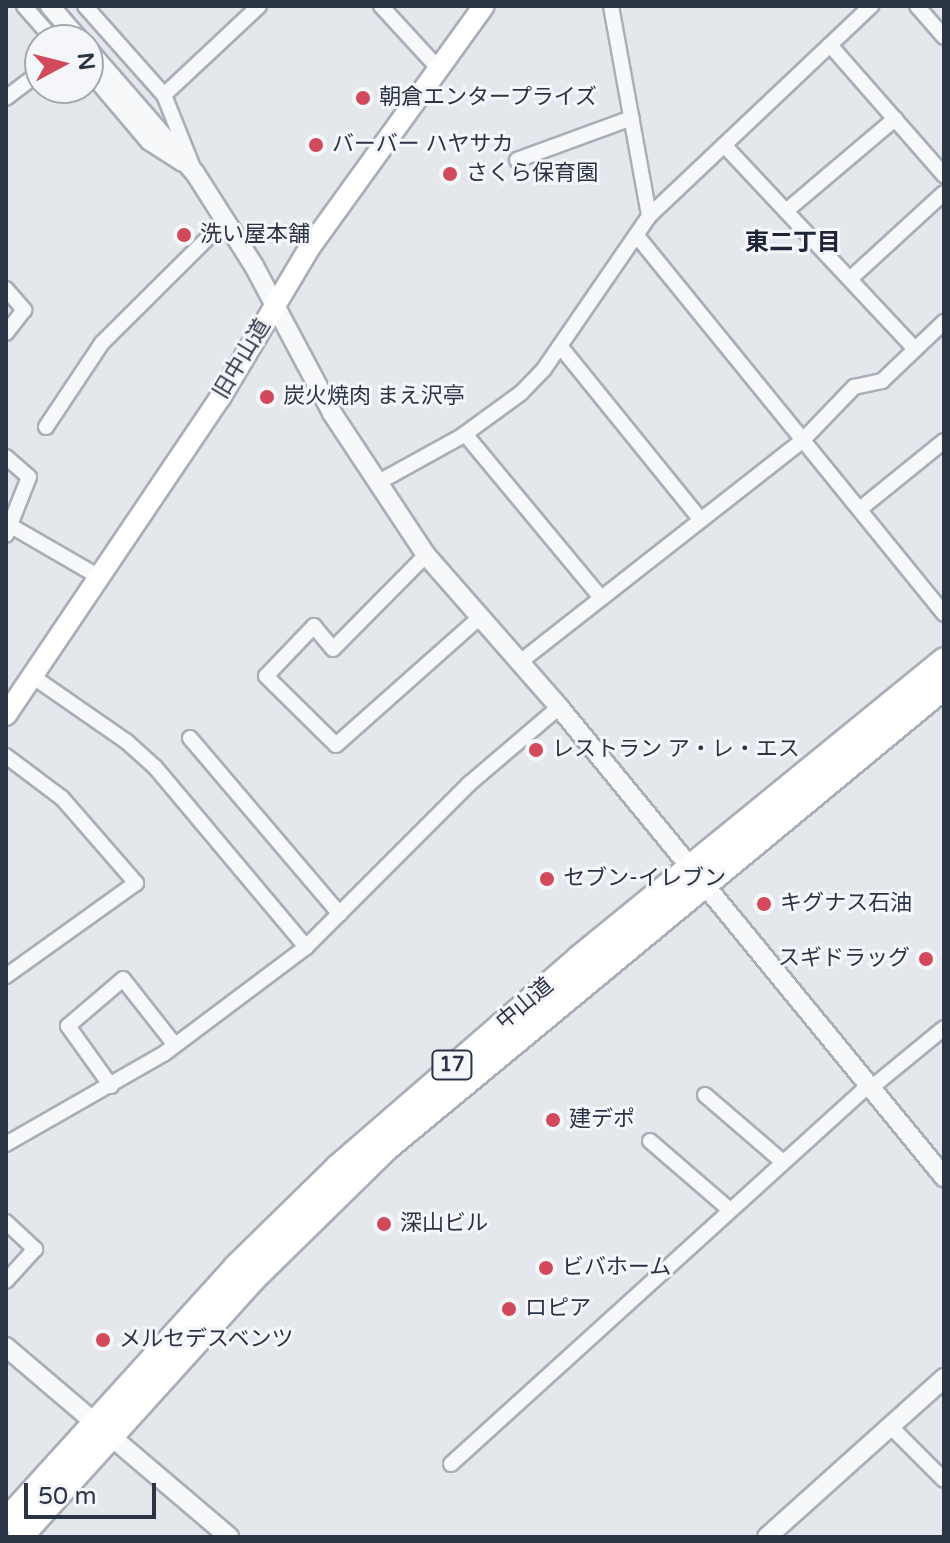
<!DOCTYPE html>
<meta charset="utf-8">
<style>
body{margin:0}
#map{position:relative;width:950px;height:1543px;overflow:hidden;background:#e4e7ec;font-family:"Varela Round","Noto Sans JP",sans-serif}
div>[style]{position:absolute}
.roads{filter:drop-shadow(2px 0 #a9aeb7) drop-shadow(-2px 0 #a9aeb7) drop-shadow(0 2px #a9aeb7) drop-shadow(0 -2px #a9aeb7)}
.minor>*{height:14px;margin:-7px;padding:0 7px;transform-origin:7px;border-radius:7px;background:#f7f8fa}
.tertiary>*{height:18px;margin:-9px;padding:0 9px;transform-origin:9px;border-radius:9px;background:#f7f8fa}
.secondary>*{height:20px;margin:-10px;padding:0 10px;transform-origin:10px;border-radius:10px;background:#fff}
.trunk>*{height:24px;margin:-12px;padding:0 12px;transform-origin:12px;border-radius:12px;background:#fff}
.dots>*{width:22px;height:22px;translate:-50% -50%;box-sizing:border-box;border:4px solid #f4f6f9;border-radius:50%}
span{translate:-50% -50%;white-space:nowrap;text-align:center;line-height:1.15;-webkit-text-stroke:6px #f4f6f9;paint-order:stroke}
.shield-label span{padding:2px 6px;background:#f4f6f9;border:2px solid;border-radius:6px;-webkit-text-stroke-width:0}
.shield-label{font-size:20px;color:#2b3445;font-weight:700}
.poi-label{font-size:22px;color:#2b3445}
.left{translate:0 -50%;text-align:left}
.right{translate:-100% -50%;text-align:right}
.street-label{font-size:22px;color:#2b3445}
.neighbourhood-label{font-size:24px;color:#1d2536;font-weight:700}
.frame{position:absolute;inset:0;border:8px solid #2b3445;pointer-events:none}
.north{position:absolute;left:24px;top:24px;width:80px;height:80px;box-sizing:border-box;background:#f4f6f9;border:2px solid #a4a8b1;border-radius:50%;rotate:83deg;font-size:22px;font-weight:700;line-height:32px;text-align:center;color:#2b3445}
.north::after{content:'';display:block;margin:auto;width:28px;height:36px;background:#d1495b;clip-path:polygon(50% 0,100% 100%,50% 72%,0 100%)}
.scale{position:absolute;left:24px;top:1483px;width:132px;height:36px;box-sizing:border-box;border:4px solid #2b3445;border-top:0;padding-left:10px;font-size:24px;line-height:28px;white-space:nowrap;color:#2b3445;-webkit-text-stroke:6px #f4f6f9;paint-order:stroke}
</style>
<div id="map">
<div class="roads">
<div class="minor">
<i style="left:24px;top:6px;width:45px;rotate:48.6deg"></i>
<i style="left:85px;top:6px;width:119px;rotate:48.4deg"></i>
<i style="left:164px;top:95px;width:75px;rotate:68.2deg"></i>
<i style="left:381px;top:6px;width:84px;rotate:47.4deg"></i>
<i style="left:611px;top:6px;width:213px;rotate:79.7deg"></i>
<i style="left:917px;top:6px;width:41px;rotate:48.9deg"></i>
<i style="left:830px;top:45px;width:173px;rotate:48.8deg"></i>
<i style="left:88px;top:71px;width:93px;rotate:49.8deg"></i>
<i style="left:148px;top:142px;width:40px;rotate:32.9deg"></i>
<i style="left:164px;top:95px;width:130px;rotate:-43.1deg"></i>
<i style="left:6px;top:98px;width:43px;rotate:-37.4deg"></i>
<i style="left:724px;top:145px;width:279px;rotate:46.9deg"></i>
<i style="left:517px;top:160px;width:122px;rotate:-20.1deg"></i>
<i style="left:786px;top:211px;width:143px;rotate:-40.2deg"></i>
<i style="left:637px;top:236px;width:487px;rotate:50.9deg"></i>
<i style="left:850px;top:279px;width:127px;rotate:-42.5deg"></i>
<i style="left:6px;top:289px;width:28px;rotate:49deg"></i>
<i style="left:24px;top:310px;width:29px;rotate:128deg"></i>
<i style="left:560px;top:346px;width:224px;rotate:51deg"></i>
<i style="left:46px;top:427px;width:101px;rotate:-56.3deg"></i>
<i style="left:102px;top:343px;width:173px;rotate:-44.8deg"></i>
<i style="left:465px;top:434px;width:213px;rotate:50.3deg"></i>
<i style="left:6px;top:457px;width:30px;rotate:41deg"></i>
<i style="left:29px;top:477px;width:62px;rotate:111.6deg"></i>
<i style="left:377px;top:483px;width:97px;rotate:-28.9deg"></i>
<i style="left:462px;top:436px;width:73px;rotate:-36.1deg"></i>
<i style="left:521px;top:393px;width:33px;rotate:-46deg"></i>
<i style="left:544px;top:369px;width:186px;rotate:-55.5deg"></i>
<i style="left:649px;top:216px;width:306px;rotate:-43.4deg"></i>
<i style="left:860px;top:509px;width:108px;rotate:-39deg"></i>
<i style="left:6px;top:523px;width:110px;rotate:30.1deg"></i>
<i style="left:426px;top:555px;width:132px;rotate:134.7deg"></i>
<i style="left:333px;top:649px;width:30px;rotate:-130deg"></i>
<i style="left:314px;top:626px;width:69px;rotate:133.8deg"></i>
<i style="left:266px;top:676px;width:98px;rotate:44.6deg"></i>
<i style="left:336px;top:745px;width:193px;rotate:-41.6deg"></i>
<i style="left:520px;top:662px;width:360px;rotate:-38.1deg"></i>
<i style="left:803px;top:440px;width:74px;rotate:-46.1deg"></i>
<i style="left:854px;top:387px;width:29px;rotate:-12deg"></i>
<i style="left:882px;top:381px;width:86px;rotate:-43.6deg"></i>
<i style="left:32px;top:676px;width:114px;rotate:34.7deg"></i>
<i style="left:126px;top:741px;width:39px;rotate:42deg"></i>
<i style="left:155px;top:767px;width:235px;rotate:50deg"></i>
<i style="left:190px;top:738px;width:231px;rotate:49.6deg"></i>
<i style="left:6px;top:756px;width:70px;rotate:36.9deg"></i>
<i style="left:62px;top:798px;width:113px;rotate:49deg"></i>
<i style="left:136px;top:883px;width:160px;rotate:144.4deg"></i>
<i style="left:111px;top:1086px;width:74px;rotate:-125.6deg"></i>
<i style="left:68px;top:1026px;width:72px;rotate:-40.5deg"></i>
<i style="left:123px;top:979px;width:84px;rotate:51.8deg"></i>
<i style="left:871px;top:1088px;width:94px;rotate:-39.4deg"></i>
<i style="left:705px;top:1095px;width:103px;rotate:40.7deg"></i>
<i style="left:650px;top:1141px;width:106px;rotate:40.8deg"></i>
<i style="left:6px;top:1144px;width:183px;rotate:-29.8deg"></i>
<i style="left:165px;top:1053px;width:176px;rotate:-36.9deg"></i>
<i style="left:306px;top:947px;width:231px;rotate:-45deg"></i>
<i style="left:469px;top:784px;width:118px;rotate:-40.5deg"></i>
<i style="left:6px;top:1222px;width:40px;rotate:43deg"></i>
<i style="left:35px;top:1249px;width:43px;rotate:132.2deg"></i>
<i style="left:890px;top:1426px;width:76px;rotate:45deg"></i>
<i style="left:451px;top:1464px;width:564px;rotate:-42.2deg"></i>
</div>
<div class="tertiary">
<i style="left:50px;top:6px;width:45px;rotate:49.5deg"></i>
<i style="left:88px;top:50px;width:163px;rotate:49deg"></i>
<i style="left:195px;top:173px;width:110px;rotate:57.6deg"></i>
<i style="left:254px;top:266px;width:166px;rotate:62deg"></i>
<i style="left:332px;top:413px;width:170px;rotate:56.5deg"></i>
<i style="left:426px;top:555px;width:202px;rotate:48.8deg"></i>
<i style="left:559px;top:707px;width:608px;rotate:50.68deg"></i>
<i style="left:6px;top:1347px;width:293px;rotate:40.4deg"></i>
<i style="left:767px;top:1537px;width:238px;rotate:-41.9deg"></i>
</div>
<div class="secondary">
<i style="left:6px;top:715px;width:382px;rotate:-56deg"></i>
<i style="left:220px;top:398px;width:176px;rotate:-59.2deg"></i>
<i style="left:310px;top:247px;width:297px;rotate:-54.2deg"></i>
</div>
<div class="trunk">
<i style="left:6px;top:1521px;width:343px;rotate:-47.8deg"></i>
<i style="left:236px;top:1267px;width:143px;rotate:-44.4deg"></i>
<i style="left:338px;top:1167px;width:319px;rotate:-40.9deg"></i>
<i style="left:579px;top:958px;width:471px;rotate:-39.2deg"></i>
<i style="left:20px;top:1537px;width:346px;rotate:-47.9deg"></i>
<i style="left:252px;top:1280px;width:192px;rotate:-44.4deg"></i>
<i style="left:389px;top:1146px;width:720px;rotate:-39.59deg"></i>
</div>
</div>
<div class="dots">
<i style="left:363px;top:98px;background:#d1495b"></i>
<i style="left:316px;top:145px;background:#d1495b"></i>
<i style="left:450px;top:174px;background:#d1495b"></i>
<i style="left:184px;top:235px;background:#d1495b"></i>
<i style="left:267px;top:397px;background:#d1495b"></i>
<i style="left:536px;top:750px;background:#d1495b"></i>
<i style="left:547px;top:879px;background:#d1495b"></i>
<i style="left:764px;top:904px;background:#d1495b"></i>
<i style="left:926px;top:959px;background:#d1495b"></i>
<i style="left:553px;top:1120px;background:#d1495b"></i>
<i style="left:384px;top:1224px;background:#d1495b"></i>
<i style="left:546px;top:1268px;background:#d1495b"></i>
<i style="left:509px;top:1309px;background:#d1495b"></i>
<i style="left:103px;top:1340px;background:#d1495b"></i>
</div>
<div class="shield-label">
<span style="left:452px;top:1065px">17</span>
</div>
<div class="poi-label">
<span class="left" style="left:379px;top:98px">朝倉エンタープライズ</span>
<span class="left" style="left:332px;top:145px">バーバー ハヤサカ</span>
<span class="left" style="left:466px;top:174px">さくら保育園</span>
<span class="left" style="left:200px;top:235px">洗い屋本舗</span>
<span class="left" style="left:283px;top:397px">炭火焼肉 まえ沢亭</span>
<span class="left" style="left:552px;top:750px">レストラン ア・レ・エス</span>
<span class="left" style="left:563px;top:879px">セブン-イレブン</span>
<span class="left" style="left:780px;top:904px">キグナス石油</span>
<span class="right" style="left:910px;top:959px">スギドラッグ</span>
<span class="left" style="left:569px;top:1120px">建デポ</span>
<span class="left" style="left:400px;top:1224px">深山ビル</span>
<span class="left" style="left:562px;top:1268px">ビバホーム</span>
<span class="left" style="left:525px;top:1309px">ロピア</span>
<span class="left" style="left:119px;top:1340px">メルセデスベンツ</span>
</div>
<div class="street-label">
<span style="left:242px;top:359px;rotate:-59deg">旧中山道</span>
<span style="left:525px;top:1004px;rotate:-40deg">中山道</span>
</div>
<div class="neighbourhood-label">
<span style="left:793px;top:243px">東二丁目</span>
</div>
<div class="frame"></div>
<div class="north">N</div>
<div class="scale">50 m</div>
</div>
